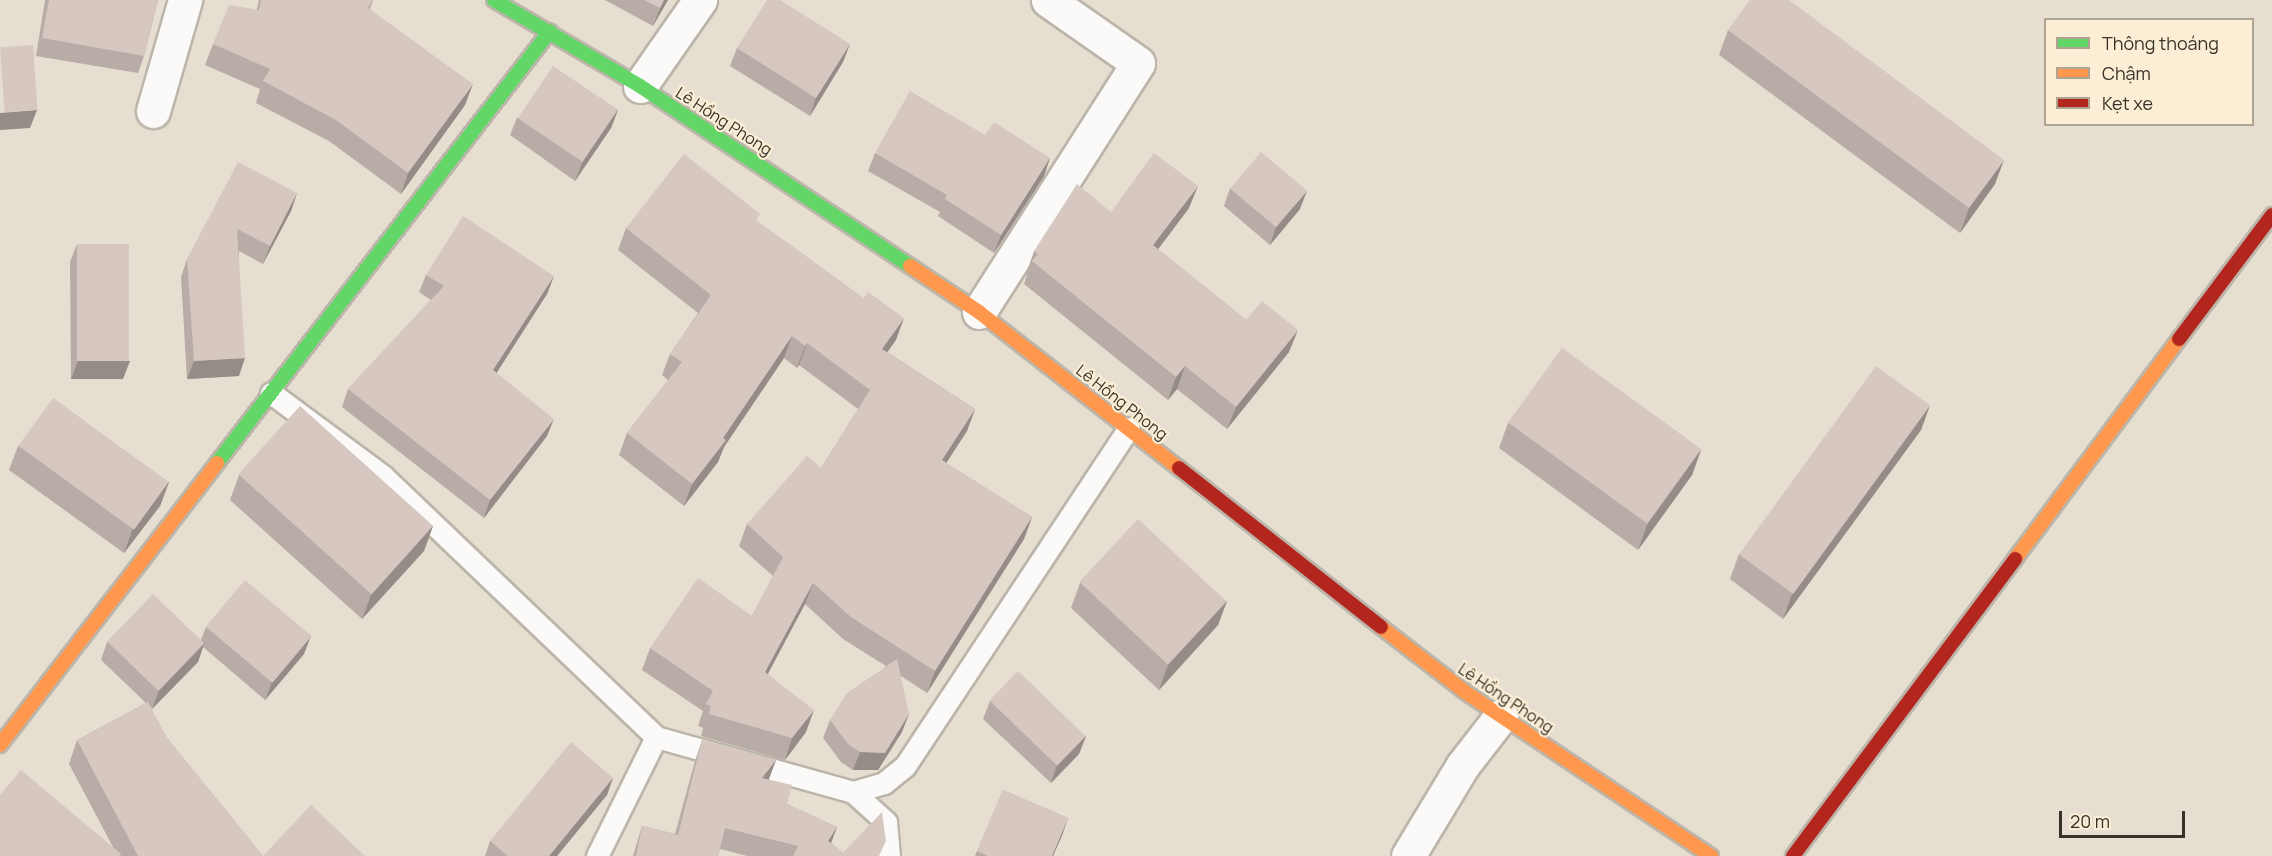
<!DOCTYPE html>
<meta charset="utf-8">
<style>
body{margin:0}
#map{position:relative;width:2272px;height:856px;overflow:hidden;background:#e6ded0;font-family:Manrope,sans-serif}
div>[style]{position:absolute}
.roads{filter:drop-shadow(2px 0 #bbb5aa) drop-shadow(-2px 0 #bbb5aa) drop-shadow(0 2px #bbb5aa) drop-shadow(0 -2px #bbb5aa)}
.lane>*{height:21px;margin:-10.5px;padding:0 10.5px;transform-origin:10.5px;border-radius:10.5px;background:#fbfaf8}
.street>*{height:33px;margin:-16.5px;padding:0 16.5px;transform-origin:16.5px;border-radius:16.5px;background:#fbfaf8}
.fast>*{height:14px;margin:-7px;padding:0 7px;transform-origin:7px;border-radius:7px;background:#63d668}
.slow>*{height:14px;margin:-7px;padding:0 7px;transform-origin:7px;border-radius:7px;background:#ff974d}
.jam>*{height:14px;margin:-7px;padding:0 7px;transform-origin:7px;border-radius:7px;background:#b3261e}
.wall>*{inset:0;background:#b8aca6}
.shaded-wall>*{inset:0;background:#968c87}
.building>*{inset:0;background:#d6c8c1;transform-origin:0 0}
span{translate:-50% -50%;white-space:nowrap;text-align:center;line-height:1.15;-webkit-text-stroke:4.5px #fceed5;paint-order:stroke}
.street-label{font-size:16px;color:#373228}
.legend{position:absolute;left:2044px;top:18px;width:210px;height:108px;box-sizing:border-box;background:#fceed5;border:2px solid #ada390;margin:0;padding:8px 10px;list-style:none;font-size:18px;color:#373228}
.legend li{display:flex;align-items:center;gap:12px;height:30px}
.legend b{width:30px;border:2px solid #ada390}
.scale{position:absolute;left:2059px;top:811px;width:126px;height:27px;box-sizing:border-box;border:3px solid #373228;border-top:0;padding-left:8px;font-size:18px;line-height:21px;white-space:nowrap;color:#373228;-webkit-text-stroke:4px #fceed5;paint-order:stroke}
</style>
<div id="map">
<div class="roads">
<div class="lane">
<i style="left:271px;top:393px;width:139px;rotate:36.5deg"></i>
<i style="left:383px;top:476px;width:378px;rotate:43.7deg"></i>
<i style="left:656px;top:737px;width:205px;rotate:15.6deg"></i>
<i style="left:853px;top:792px;width:32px;rotate:-16deg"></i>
<i style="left:884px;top:783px;width:27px;rotate:-39deg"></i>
<i style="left:905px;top:766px;width:405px;rotate:-56.5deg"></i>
<i style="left:853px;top:792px;width:45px;rotate:42.3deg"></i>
<i style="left:886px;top:822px;width:34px;rotate:85deg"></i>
<i style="left:597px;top:856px;width:133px;rotate:-63.6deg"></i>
</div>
<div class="street">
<i style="left:640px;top:86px;width:105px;rotate:-55.1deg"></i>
<i style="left:153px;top:111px;width:116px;rotate:-73.9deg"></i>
<i style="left:979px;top:312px;width:295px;rotate:-57.4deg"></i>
<i style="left:1138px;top:63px;width:110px;rotate:-145deg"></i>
<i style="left:1408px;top:856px;width:106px;rotate:-58.9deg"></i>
<i style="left:1463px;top:765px;width:62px;rotate:-52.2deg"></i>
</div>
<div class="fast">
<i style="left:494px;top:0;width:169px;rotate:30.5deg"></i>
<i style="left:640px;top:86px;width:324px;rotate:33.7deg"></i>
<i style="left:217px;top:463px;width:545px;rotate:-52.37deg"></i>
</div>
<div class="slow">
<i style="left:910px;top:266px;width:83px;rotate:33.7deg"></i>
<i style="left:979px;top:312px;width:254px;rotate:38deg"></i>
<i style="left:2015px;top:559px;width:274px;rotate:-53.3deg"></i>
<i style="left:1381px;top:627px;width:106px;rotate:37.7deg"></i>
<i style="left:1465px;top:692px;width:296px;rotate:33.7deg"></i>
<i style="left:0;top:745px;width:356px;rotate:-52.4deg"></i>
</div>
<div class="jam">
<i style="left:2179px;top:339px;width:155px;rotate:-53.1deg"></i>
<i style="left:1179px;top:468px;width:257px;rotate:38.2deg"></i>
<i style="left:1793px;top:856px;width:371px;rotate:-53.2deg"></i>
</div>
</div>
<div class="wall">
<i style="clip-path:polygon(45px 0,158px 0,144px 56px,138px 73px,36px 56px)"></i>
<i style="clip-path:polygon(259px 0,373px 0,370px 9px,465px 105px,401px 194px,329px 141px,256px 103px,260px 89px,205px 65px,213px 44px,257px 9px)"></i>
<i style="clip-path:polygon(605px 0,668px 0,653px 26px)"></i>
<i style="clip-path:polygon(1728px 30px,1995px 184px,1960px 233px,1719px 55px)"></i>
<i style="clip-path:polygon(850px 44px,843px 62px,810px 116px,730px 66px,737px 48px)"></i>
<i style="clip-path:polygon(618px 110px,611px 128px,575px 181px,510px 135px,517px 118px)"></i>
<i style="clip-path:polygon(985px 135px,1050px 158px,1044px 176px,994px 253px,938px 216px,940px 212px,868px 171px,875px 153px)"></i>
<i style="clip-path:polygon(1230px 188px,1300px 209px,1270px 245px,1224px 206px)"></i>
<i style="clip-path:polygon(297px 193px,291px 211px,263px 264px,239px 251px,239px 376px,187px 379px,181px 277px,187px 259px)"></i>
<i style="clip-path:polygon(1189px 208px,1158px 249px,1246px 320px,1289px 352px,1227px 429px,1177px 389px,1168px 400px,1024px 284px,1027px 275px,1026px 274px,1034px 251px,1111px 212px)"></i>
<i style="clip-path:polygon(758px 222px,896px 340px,887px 352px,975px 409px,967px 431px,946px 463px,1032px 517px,1024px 539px,927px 693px,901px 676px,902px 732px,878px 770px,853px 770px,841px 762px,823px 738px,830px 720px,886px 666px,843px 639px,805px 604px,768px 674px,806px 732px,785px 760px,701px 736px,703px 728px,698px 726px,703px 711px,642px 670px,650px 648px,752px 616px,773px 576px,739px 546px,747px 524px,821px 468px,858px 409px,799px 365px,797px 368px,784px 358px,724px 447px,718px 462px,684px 506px,619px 455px,627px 433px,668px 380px,662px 375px,670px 354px,698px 313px,618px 250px,626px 228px)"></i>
<i style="clip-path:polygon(77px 244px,123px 379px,71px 379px,70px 262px)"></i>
<i style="clip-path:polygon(426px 275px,554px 276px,547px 294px,496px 373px,547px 436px,484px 518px,342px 407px,348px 389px,431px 300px,419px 292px)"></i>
<i style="clip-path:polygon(1930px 405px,1921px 430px,1783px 619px,1730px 579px,1739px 554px)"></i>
<i style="clip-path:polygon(1508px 423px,1701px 450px,1692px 475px,1638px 550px,1499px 448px)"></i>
<i style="clip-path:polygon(18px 446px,169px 482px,160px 506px,124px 553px,9px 470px)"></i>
<i style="clip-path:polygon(239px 475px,433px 526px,424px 551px,362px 619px,230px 500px)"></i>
<i style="clip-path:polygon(1080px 583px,1227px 601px,1218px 625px,1159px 690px,1071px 608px)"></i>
<i style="clip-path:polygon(206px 627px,304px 654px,265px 700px,203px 647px,198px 662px,152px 709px,150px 707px,167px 738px,263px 856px,365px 856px,0 856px,113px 847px,69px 764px,77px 740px,146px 703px,101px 660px,107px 642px,201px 640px)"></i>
<i style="clip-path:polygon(990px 701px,1086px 736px,1079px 754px,1051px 783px,983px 719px)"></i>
<i style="clip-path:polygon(702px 740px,776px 760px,769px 779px,787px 804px,837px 827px,831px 843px,843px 853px,880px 856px,747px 856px,720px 849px,718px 856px,633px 856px,642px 826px,675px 834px,695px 761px)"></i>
<i style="clip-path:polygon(613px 778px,607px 795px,557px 856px,485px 856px,490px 841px)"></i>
<i style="clip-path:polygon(1003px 790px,1068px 818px,1053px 856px,975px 856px)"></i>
</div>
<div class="shaded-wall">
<i style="clip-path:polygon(664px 0,668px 0,653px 26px,660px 8px)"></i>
<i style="clip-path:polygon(850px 44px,843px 62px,810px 116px,816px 98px)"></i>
<i style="clip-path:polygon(473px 84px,465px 105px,401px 194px,408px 173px)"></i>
<i style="clip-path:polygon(37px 110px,30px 128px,0 130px,0 113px)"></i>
<i style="clip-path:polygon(618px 110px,611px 128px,575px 181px,582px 163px)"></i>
<i style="clip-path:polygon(1050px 158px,1044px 176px,994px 253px,1001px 235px)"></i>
<i style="clip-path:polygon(2004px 160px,1995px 184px,1960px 233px,1969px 208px)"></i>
<i style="clip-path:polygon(1198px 186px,1189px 208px,1144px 268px,1153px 245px)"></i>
<i style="clip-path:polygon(1307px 191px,1300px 209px,1270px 245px,1276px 227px)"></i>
<i style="clip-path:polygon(297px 193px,291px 211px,263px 264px,270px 246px)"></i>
<i style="clip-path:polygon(554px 276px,547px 294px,487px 388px,493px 370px)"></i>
<i style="clip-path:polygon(904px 318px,896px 340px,874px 371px,882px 349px)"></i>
<i style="clip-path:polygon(1298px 330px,1289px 352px,1227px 429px,1236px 407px)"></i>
<i style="clip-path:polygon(792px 336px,784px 358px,724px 447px,718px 462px,684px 506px,692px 484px)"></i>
<i style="clip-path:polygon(807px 343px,799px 365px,797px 368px,805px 346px)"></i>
<i style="clip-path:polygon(245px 358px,239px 376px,187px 379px,194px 361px)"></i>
<i style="clip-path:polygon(78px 361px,130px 361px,123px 379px,71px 379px)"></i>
<i style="clip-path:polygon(1185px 366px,1177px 389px,1168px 400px,1176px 377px)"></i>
<i style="clip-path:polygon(1930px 405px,1921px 430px,1783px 619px,1792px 594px)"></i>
<i style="clip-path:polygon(975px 409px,967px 431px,934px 482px,942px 460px)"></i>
<i style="clip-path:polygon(554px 419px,547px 436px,484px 518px,490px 500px)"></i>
<i style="clip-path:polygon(1701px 450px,1692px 475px,1638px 550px,1647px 525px)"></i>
<i style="clip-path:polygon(169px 482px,160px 506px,124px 553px,133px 528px)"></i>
<i style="clip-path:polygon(1032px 517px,1024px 539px,927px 693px,935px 671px)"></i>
<i style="clip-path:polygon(433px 526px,424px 551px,362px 619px,371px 595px)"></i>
<i style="clip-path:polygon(813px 583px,805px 604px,757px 694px,765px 672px)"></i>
<i style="clip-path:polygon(1227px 601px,1218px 625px,1159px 690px,1168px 665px)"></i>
<i style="clip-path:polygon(311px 636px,304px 654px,265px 700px,272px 682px)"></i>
<i style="clip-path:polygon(204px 644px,198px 662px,152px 709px,159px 691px)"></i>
<i style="clip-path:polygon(814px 710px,806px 732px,785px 760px,792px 738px)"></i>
<i style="clip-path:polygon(909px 714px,902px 732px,878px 770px,853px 770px,860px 752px)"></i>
<i style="clip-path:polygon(1086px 736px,1079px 754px,1051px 783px,1057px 765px)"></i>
<i style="clip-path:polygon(776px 760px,768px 781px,762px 778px)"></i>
<i style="clip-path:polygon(613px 778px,607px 795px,557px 856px,549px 856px)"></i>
<i style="clip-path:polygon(1068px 818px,1062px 836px,1053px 856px,1052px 856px)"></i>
<i style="clip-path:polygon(837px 827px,829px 848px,828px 841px)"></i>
</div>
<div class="building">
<i style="clip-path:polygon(49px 0,158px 0,144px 56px,42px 38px)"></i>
<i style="clip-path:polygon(261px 0,372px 0,368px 8px,473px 84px,408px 173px,336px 120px,263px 81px,270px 69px,213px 44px,229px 5px,259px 10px)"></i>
<i style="clip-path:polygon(644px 0,664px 0,660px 8px)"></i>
<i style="clip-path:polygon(767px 0,780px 0,850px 44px,816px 98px,737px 48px)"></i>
<i style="clip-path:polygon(1750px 0,1789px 0,2004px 160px,1969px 208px,1728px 30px)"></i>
<i style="left:33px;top:45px;width:65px;height:33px;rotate:86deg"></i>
<i style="left:553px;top:66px;width:78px;height:63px;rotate:34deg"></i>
<i style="clip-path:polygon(910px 91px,985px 135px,994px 122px,1050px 158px,1001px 235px,945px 199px,947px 195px,875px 153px)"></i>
<i style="left:1261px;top:152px;width:60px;height:48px;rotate:40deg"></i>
<i style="clip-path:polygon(1154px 153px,1198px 186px,1153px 245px,1246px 320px,1262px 301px,1298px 330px,1236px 407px,1185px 366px,1176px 377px,1032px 261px,1038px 254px,1034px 251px,1077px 184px,1111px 212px)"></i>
<i style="clip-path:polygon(684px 154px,760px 214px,756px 220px,864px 298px,868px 292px,904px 318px,882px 349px,975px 409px,942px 460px,1032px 517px,935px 671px,851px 617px,813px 583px,765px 672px,814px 710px,792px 738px,709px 714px,711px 706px,706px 704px,713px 691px,650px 648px,698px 578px,752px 616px,783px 557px,747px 524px,807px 456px,821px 468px,870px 390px,807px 343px,805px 346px,792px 336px,723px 438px,726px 440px,692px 484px,627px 433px,682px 362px,670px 354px,711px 295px,626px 228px)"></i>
<i style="clip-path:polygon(238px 162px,297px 193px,270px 246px,237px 229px,245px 358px,194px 361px,187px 259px)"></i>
<i style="clip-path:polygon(463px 216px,554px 276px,493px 370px,554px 419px,490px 500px,348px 389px,444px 286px,426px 275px)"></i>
<i style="left:77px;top:244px;width:52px;height:117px"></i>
<i style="left:1562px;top:348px;width:172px;height:92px;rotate:36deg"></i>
<i style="left:1876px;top:366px;width:67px;height:233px;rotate:36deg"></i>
<i style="left:53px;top:398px;width:143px;height:59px;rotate:36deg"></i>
<i style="left:300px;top:406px;width:179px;height:92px;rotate:42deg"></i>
<i style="left:1138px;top:519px;width:121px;height:86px;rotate:43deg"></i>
<i style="left:245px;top:580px;width:87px;height:61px;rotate:40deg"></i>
<i style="left:153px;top:594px;width:71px;height:66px;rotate:44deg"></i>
<i style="clip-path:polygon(897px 659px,909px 714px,885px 753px,860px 752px,848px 744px,830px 720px,847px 693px)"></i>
<i style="left:1018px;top:671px;width:94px;height:41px;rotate:44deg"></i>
<i style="clip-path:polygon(148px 702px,167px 738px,263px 856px,311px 805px,365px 856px,138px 856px,77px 740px)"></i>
<i style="clip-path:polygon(702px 740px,776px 760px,762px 778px,792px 785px,787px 804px,837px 827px,828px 841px,843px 853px,882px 812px,886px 841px,879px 856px,793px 856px,798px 846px,725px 828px,718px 856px,636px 856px,642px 826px,678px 835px)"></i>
<i style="clip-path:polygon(571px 742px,613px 778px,549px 856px,508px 856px,490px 841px)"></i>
<i style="clip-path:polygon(21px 770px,121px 854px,120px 856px,0 856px,0 795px)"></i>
<i style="clip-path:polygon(1003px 790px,1068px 818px,1052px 856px,988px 856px,977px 851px)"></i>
</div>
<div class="street-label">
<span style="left:724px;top:121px;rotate:33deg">Lê Hồng Phong</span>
<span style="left:1122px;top:402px;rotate:38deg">Lê Hồng Phong</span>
<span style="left:1506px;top:698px;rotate:34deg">Lê Hồng Phong</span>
</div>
<ul class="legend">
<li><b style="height:8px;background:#63d668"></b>Thông thoáng</li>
<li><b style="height:8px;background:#ff974d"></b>Chậm</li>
<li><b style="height:8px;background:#b3261e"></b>Kẹt xe</li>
</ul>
<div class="scale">20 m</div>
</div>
